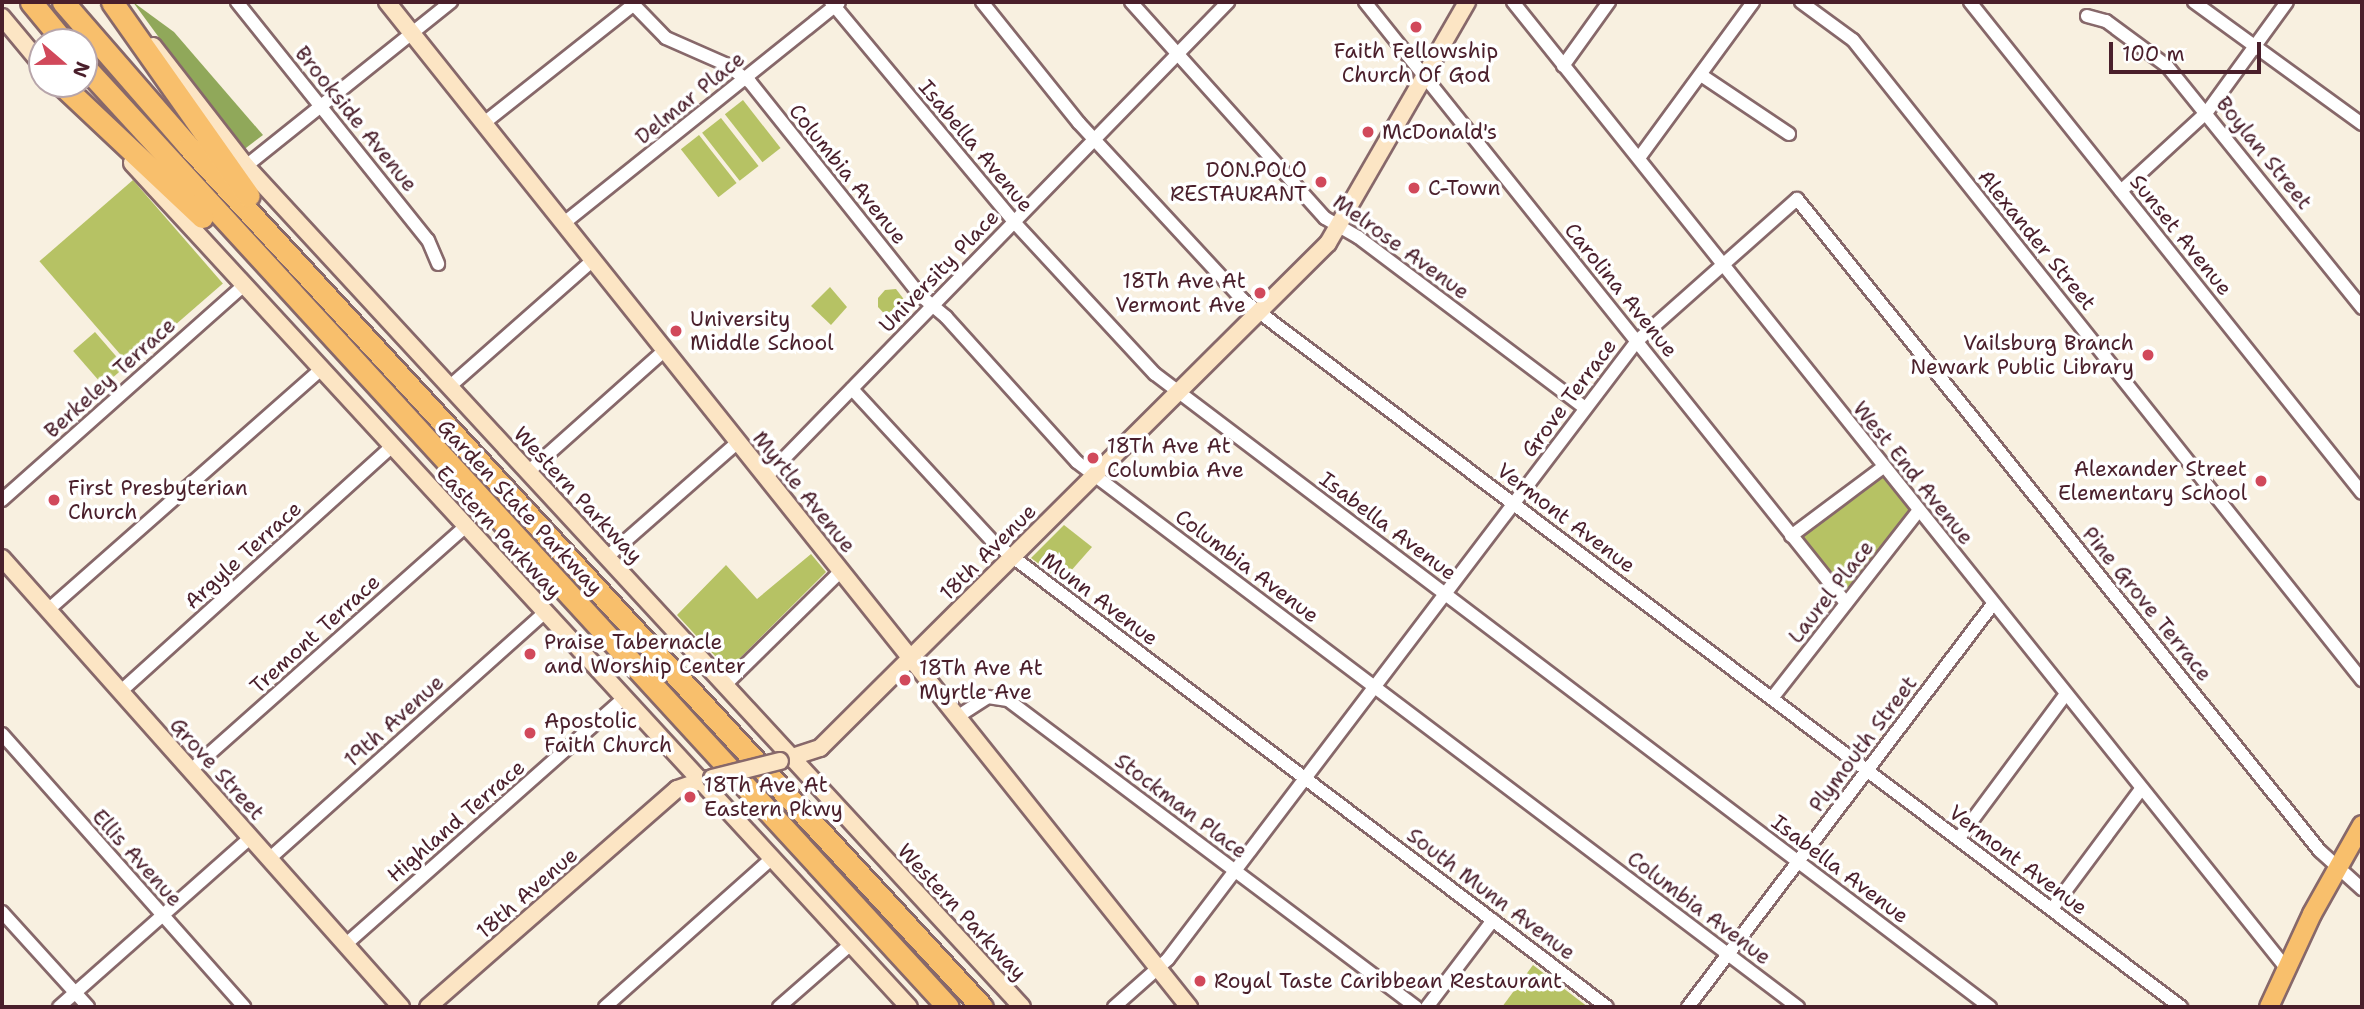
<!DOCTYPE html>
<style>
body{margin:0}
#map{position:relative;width:2364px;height:1009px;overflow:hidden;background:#f8f0e0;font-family:"Shantell Sans",sans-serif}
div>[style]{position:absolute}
.green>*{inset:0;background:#b6c264;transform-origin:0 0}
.forest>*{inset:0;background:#90a85a}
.roads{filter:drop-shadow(2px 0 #87686a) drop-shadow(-2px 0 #87686a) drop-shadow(0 2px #87686a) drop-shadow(0 -2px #87686a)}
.street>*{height:12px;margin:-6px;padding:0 6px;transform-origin:6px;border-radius:6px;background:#fff}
.secondary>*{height:16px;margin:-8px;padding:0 8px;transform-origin:8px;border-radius:8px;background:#fce5c4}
.primary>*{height:18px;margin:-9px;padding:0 9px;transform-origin:9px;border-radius:9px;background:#f8bf6c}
.highway>*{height:21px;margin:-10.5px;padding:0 10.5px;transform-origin:10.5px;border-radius:10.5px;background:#f8bf6c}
.bridges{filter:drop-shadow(2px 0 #87686a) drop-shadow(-2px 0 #87686a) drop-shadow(0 2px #87686a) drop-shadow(0 -2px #87686a)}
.secondary-bridge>*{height:16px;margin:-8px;padding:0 8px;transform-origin:8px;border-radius:8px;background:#fce5c4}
.dots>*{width:19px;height:19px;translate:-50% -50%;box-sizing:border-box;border:4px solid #fff;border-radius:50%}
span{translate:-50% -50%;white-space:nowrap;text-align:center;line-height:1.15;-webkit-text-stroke:7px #fff;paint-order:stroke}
.poi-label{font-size:21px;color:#4a1f2b}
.left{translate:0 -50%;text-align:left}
.right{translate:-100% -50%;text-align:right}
.street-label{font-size:21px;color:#4a1f2b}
.frame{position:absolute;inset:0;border:4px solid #4a1f2b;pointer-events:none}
.north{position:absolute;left:28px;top:28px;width:70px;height:70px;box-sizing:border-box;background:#fff;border:2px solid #b7a5aa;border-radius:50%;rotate:110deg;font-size:19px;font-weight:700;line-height:28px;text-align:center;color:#4a1f2b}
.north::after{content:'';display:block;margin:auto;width:24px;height:32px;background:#d1495b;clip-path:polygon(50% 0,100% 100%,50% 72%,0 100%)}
.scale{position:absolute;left:2109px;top:42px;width:152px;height:32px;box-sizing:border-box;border:4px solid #4a1f2b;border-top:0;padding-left:9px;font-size:21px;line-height:24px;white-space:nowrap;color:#4a1f2b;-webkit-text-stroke:5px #fff;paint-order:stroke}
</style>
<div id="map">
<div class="green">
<i style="left:743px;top:100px;width:61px;height:23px;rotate:52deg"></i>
<i style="left:721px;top:118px;width:61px;height:24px;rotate:52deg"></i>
<i style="left:699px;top:135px;width:61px;height:23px;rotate:52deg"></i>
<i style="left:133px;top:180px;width:137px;height:124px;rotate:49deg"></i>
<i style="clip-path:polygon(830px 287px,847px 307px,831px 325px,811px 306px)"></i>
<i style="clip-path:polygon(896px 289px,909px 306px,893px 323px,878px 307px,878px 298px,885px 290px)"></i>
<i style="left:95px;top:332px;width:46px;height:29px;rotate:49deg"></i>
<i style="clip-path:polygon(1885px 472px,1915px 510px,1846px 598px,1800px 539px)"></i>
<i style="clip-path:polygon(1064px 525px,1092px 547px,1062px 581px,1031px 558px)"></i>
<i style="clip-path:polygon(811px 554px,826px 572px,728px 670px,677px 615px,726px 565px,757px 599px)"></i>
<i style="clip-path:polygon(1533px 965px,1588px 1007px,1502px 1007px)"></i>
</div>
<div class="forest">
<i style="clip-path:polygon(133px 2px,174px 32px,263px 135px,242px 151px)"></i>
</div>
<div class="roads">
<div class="street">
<i style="left:237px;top:2px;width:305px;rotate:51.3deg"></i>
<i style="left:428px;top:240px;width:26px;rotate:67deg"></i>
<i style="left:631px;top:2px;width:50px;rotate:45.8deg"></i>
<i style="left:666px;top:38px;width:64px;rotate:23.8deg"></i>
<i style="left:725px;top:64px;width:31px;rotate:36deg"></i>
<i style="left:750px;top:82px;width:274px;rotate:51.4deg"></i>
<i style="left:921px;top:296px;width:33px;rotate:40deg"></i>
<i style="left:946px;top:317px;width:195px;rotate:47.9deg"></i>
<i style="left:1077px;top:462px;width:904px;rotate:37.09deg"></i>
<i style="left:831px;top:2px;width:286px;rotate:50.2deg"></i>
<i style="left:1014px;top:222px;width:207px;rotate:47.2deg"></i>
<i style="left:1155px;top:374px;width:1048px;rotate:37.17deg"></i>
<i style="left:982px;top:2px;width:155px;rotate:51.3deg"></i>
<i style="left:1079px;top:123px;width:241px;rotate:47.2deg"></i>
<i style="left:1243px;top:300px;width:1175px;rotate:37.01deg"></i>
<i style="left:1131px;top:2px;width:290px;rotate:48.1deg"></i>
<i style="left:1325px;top:218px;width:38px;rotate:30deg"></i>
<i style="left:1358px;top:237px;width:284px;rotate:37deg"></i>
<i style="left:1365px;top:2px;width:770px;rotate:51.33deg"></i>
<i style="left:1513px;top:2px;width:1237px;rotate:51.33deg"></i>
<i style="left:1801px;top:2px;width:64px;rotate:36.2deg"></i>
<i style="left:1853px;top:40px;width:818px;rotate:51.5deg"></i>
<i style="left:1970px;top:2px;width:628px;rotate:51.4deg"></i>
<i style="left:2194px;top:2px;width:208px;rotate:36deg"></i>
<i style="left:2087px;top:16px;width:20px;rotate:15deg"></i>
<i style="left:2106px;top:21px;width:76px;rotate:36.4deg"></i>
<i style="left:2167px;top:66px;width:311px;rotate:51.1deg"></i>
<i style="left:1563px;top:66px;width:79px;rotate:-54.3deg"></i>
<i style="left:1701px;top:75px;width:106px;rotate:33.8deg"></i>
<i style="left:484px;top:123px;width:190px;rotate:-38.4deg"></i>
<i style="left:1639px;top:158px;width:193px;rotate:-53.8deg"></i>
<i style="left:246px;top:166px;width:263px;rotate:-38.7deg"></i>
<i style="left:2121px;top:191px;width:117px;rotate:-42.6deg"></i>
<i style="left:2207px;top:112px;width:136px;rotate:-54deg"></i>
<i style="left:564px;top:223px;width:352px;rotate:-38.7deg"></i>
<i style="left:449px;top:387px;width:192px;rotate:-41.4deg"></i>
<i style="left:852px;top:389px;width:208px;rotate:47.3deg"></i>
<i style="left:993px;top:542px;width:770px;rotate:37.14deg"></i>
<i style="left:528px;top:472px;width:183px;rotate:-41.7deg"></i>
<i style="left:766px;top:477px;width:663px;rotate:-45.79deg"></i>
<i style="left:2px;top:500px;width:324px;rotate:-41.6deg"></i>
<i style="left:1791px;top:536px;width:114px;rotate:-36.8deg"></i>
<i style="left:607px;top:557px;width:174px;rotate:-41.3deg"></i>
<i style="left:48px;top:610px;width:364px;rotate:-41.4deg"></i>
<i style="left:725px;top:685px;width:163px;rotate:-44.5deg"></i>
<i style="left:120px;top:692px;width:367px;rotate:-42.1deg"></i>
<i style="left:1773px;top:697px;width:237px;rotate:-52deg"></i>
<i style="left:957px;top:717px;width:37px;rotate:-33deg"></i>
<i style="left:988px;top:697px;width:20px;rotate:9deg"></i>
<i style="left:1008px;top:700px;width:511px;rotate:36.96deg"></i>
<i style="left:2px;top:734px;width:365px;rotate:48.4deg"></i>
<i style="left:190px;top:771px;width:369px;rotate:-41.6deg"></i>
<i style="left:1959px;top:838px;width:179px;rotate:-53.4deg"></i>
<i style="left:269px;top:859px;width:370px;rotate:-41.8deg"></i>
<i style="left:2052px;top:909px;width:149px;rotate:-53.4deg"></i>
<i style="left:2px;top:912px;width:128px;rotate:47.8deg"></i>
<i style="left:345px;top:945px;width:373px;rotate:-41.5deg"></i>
<i style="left:59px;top:1007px;width:255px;rotate:-41.5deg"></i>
<i style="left:605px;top:1007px;width:224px;rotate:-41.7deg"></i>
<i style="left:779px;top:1007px;width:96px;rotate:-41.2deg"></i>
<i style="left:1114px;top:1007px;width:72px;rotate:-41.6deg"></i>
<i style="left:1168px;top:959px;width:776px;rotate:-52.81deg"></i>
<i style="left:1637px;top:341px;width:214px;rotate:-41.6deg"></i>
<i style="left:1797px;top:199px;width:836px;rotate:51.27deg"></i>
<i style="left:2320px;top:851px;width:57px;rotate:42.1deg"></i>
<i style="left:1427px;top:1007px;width:109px;rotate:-52.8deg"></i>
<i style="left:1688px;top:1007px;width:505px;rotate:-52.88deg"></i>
</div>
<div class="secondary">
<i style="left:387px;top:2px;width:1286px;rotate:51.41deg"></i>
<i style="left:2px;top:17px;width:62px;rotate:50.2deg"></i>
<i style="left:153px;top:46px;width:152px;rotate:52.2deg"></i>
<i style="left:246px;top:166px;width:1144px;rotate:47.3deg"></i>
<i style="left:132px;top:163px;width:1147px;rotate:47.37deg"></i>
<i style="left:2px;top:558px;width:601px;rotate:48.37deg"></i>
<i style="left:786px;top:759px;width:36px;rotate:-18deg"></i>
<i style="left:820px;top:748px;width:716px;rotate:-44.83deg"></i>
<i style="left:1328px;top:243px;width:278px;rotate:-60deg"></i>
<i style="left:428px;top:1007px;width:331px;rotate:-41.2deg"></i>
<i style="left:677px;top:789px;width:31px;rotate:-19deg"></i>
</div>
<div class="primary">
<i style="left:2269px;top:1007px;width:102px;rotate:-65.2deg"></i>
<i style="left:2312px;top:914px;width:102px;rotate:-60.7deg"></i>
</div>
<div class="highway">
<i style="left:31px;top:2px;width:52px;rotate:50.5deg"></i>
<i style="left:63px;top:2px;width:191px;rotate:49deg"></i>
<i style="left:188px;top:146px;width:1171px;rotate:47.32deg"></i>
<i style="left:112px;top:2px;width:237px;rotate:54.8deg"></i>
<i style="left:84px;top:66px;width:1277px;rotate:47.44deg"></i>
<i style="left:61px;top:84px;width:194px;rotate:43.3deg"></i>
</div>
</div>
<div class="bridges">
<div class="secondary-bridge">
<i style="left:712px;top:778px;width:70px;rotate:-14deg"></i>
</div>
</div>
<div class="dots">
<i style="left:1416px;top:27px;background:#d1495b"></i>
<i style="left:1368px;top:132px;background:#d1495b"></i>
<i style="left:1321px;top:182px;background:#d1495b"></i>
<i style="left:1414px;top:188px;background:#d1495b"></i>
<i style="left:1260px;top:293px;background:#d1495b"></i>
<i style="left:676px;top:331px;background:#d1495b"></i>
<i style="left:2148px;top:355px;background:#d1495b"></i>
<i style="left:1093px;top:458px;background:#d1495b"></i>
<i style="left:2261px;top:481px;background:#d1495b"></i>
<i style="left:54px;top:500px;background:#d1495b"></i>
<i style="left:530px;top:654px;background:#d1495b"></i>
<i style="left:905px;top:680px;background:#d1495b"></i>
<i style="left:530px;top:733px;background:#d1495b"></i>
<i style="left:690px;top:797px;background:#d1495b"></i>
<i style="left:1200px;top:981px;background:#d1495b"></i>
</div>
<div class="poi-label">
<span style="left:1416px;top:63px">Faith Fellowship<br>Church Of God</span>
<span class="left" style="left:1382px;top:132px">McDonald's</span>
<span class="right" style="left:1307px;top:182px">DON.POLO<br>RESTAURANT</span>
<span class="left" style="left:1428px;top:188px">C-Town</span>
<span class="right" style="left:1246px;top:293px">18Th Ave At<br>Vermont Ave</span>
<span class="left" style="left:690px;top:331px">University<br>Middle School</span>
<span class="right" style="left:2134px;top:355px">Vailsburg Branch<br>Newark Public Library</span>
<span class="left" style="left:1107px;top:458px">18Th Ave At<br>Columbia Ave</span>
<span class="right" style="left:2247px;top:481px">Alexander Street<br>Elementary School</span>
<span class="left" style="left:68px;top:500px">First Presbyterian<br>Church</span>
<span class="left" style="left:544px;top:654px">Praise Tabernacle<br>and Worship Center</span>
<span class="left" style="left:919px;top:680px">18Th Ave At<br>Myrtle Ave</span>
<span class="left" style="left:544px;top:733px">Apostolic<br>Faith Church</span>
<span class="left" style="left:704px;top:797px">18Th Ave At<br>Eastern Pkwy</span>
<span class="left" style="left:1214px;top:981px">Royal Taste Caribbean Restaurant</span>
</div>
<div class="street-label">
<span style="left:690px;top:98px;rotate:-39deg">Delmar Place</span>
<span style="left:356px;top:119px;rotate:51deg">Brookside Avenue</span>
<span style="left:976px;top:146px;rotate:50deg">Isabella Avenue</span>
<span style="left:2264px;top:153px;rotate:51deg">Boylan Street</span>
<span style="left:848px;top:174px;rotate:51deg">Columbia Avenue</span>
<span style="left:2181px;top:235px;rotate:51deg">Sunset Avenue</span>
<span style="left:2037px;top:240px;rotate:51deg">Alexander Street</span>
<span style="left:1401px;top:247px;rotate:36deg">Melrose Avenue</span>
<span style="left:939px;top:271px;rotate:-46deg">University Place</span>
<span style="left:1621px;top:290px;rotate:51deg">Carolina Avenue</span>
<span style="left:110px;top:378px;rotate:-42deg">Berkeley Terrace</span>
<span style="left:1569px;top:398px;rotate:-53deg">Grove Terrace</span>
<span style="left:1913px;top:473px;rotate:51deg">West End Avenue</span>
<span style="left:804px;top:492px;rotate:51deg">Myrtle Avenue</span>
<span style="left:578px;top:495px;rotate:47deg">Western Parkway</span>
<span style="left:520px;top:507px;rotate:47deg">Garden State Parkway</span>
<span style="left:1566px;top:518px;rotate:37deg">Vermont Avenue</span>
<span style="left:1388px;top:526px;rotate:37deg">Isabella Avenue</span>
<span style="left:499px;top:532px;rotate:47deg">Eastern Parkway</span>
<span style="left:988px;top:552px;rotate:-45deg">18th Avenue</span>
<span style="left:243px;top:555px;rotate:-42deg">Argyle Terrace</span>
<span style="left:1247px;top:566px;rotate:37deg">Columbia Avenue</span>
<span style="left:1831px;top:592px;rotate:-52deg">Laurel Place</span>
<span style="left:1100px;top:599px;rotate:37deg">Munn Avenue</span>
<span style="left:2147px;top:604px;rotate:51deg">Pine Grove Terrace</span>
<span style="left:315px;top:634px;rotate:-42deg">Tremont Terrace</span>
<span style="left:394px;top:721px;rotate:-42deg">19th Avenue</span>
<span style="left:1863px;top:744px;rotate:-53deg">Plymouth Street</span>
<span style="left:217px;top:769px;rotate:48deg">Grove Street</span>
<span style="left:1181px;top:806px;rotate:37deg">Stockman Place</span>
<span style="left:456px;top:821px;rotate:-41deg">Highland Terrace</span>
<span style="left:137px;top:858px;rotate:48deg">Ellis Avenue</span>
<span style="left:2018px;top:860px;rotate:37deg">Vermont Avenue</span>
<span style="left:1840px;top:869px;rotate:37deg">Isabella Avenue</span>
<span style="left:527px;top:893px;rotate:-41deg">18th Avenue</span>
<span style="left:1491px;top:894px;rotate:37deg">South Munn Avenue</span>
<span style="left:1699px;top:908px;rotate:37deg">Columbia Avenue</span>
<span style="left:962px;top:912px;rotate:47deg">Western Parkway</span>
</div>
<div class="frame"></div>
<div class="north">N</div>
<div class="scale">100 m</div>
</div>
